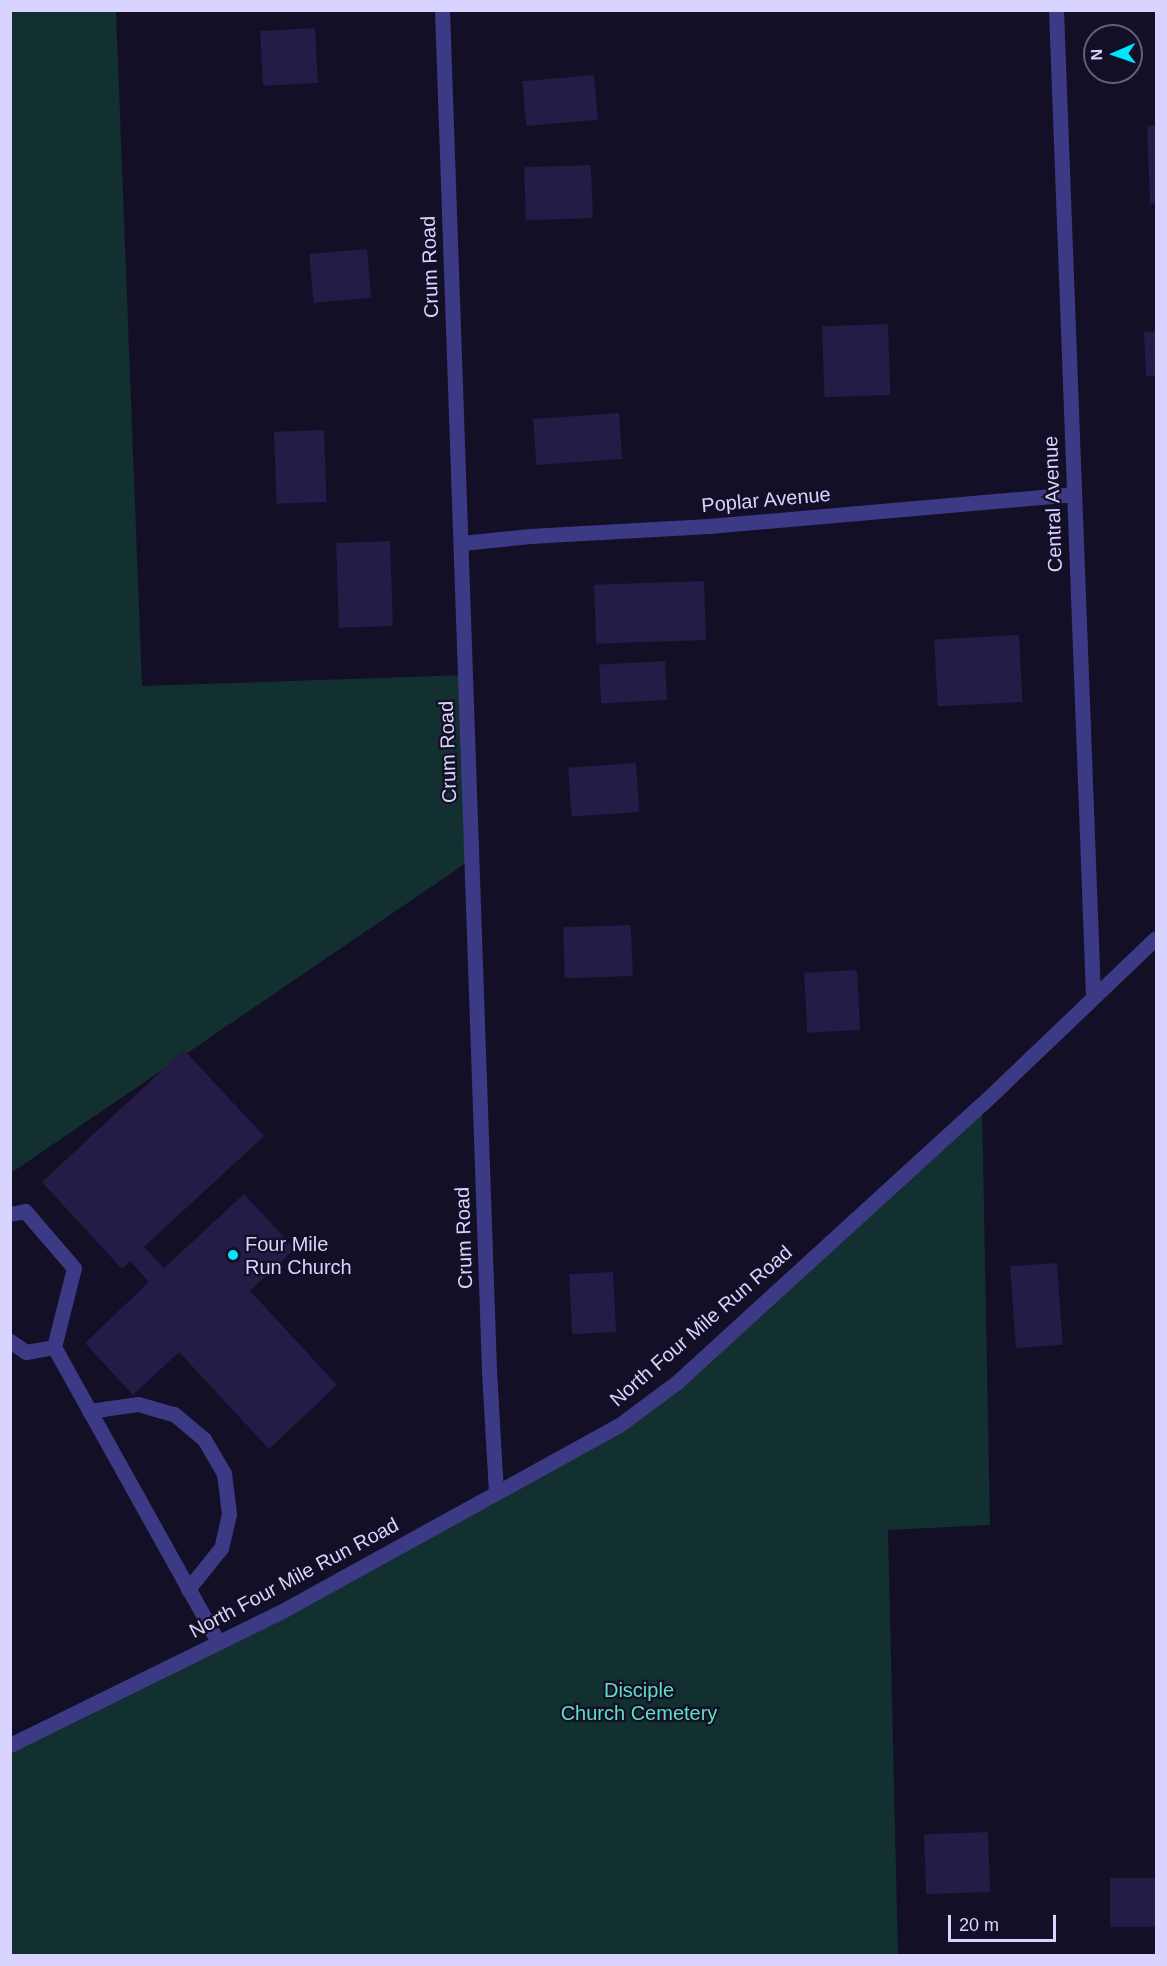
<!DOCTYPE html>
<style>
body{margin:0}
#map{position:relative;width:1167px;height:1966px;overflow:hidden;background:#130f26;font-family:Helvetica,sans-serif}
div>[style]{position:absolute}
.green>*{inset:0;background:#12302f}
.building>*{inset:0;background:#241b47;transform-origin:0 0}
.minor>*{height:15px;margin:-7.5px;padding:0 7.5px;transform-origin:7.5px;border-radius:7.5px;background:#3d3a85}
.dots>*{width:16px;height:16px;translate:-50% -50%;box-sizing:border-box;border:3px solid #130f26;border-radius:50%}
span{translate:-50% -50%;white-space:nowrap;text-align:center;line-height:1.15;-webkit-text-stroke:4.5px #130f26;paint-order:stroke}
.street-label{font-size:20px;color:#d9d4ff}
.poi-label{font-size:20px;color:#d9d4ff}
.left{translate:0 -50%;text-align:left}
.park-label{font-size:20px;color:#5fe0c0}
.frame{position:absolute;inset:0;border:12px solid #d9d4ff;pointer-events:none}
.north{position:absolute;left:1083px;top:24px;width:60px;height:60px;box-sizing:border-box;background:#130f26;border:2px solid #625e7d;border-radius:50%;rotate:268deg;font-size:16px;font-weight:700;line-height:24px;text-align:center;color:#d9d4ff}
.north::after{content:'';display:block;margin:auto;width:21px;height:27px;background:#00e5ff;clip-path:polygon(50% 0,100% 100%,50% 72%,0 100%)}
.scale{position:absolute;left:948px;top:1915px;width:108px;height:27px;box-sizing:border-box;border:3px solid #d9d4ff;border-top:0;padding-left:8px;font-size:18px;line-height:21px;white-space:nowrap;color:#d9d4ff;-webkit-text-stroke:4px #130f26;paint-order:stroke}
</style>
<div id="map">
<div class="green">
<i style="clip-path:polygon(11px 11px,116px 11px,142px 686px,466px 675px,472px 859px,11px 1173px)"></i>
<i style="clip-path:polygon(982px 1104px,990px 1525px,888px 1530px,898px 1955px,11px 1956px,11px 1745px,284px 1610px,618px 1426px)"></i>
</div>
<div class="building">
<i style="left:315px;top:28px;width:55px;height:55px;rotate:87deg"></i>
<i style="left:594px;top:75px;width:45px;height:72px;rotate:85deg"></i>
<i style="clip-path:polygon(1156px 125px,1156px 203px,1150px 204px,1147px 126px)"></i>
<i style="left:591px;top:165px;width:53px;height:67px;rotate:88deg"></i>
<i style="left:367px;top:249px;width:49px;height:58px;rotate:85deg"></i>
<i style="left:888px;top:324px;width:71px;height:66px;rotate:88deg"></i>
<i style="clip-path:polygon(1156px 331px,1156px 376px,1146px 376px,1144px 332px)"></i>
<i style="left:619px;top:413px;width:46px;height:86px;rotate:86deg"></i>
<i style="left:324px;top:430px;width:72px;height:50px;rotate:88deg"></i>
<i style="left:390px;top:541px;width:85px;height:54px;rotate:88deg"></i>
<i style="left:704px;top:581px;width:59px;height:110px;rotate:88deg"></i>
<i style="left:1019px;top:635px;width:67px;height:85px;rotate:87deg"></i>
<i style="left:665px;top:661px;width:39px;height:66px;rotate:87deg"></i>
<i style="left:636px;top:763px;width:49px;height:68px;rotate:86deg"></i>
<i style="left:631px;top:925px;width:51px;height:68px;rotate:88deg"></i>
<i style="left:857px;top:970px;width:60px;height:53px;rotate:87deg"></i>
<i style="clip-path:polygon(184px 1050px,264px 1136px,144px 1247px,164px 1268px,244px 1194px,295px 1249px,250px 1291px,337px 1385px,269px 1449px,179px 1352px,133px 1395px,85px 1343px,149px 1282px,130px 1261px,122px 1269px,42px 1182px)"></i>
<i style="left:1057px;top:1263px;width:82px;height:47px;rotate:86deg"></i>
<i style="left:613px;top:1272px;width:60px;height:44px;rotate:87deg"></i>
<i style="left:988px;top:1832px;width:60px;height:64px;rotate:88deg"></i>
<i style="left:1156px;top:1878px;width:49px;height:46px;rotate:90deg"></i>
</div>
<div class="minor">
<i style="left:442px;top:10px;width:1362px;rotate:88.02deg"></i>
<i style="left:489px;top:1371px;width:122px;rotate:86.7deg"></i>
<i style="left:1056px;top:10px;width:988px;rotate:87.85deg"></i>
<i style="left:462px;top:543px;width:68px;rotate:-5.9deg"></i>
<i style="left:530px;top:536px;width:179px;rotate:-3.2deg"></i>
<i style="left:709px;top:526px;width:365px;rotate:-5deg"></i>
<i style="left:10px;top:1214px;width:15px;rotate:-11deg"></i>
<i style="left:25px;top:1211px;width:75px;rotate:49.3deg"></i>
<i style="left:74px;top:1268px;width:81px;rotate:104.2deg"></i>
<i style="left:54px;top:1347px;width:338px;rotate:60.9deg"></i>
<i style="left:10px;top:1341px;width:19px;rotate:35deg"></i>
<i style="left:26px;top:1352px;width:28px;rotate:-10deg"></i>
<i style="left:89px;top:1411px;width:49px;rotate:-8.1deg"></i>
<i style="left:138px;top:1404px;width:37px;rotate:16deg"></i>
<i style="left:174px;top:1414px;width:39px;rotate:40deg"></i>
<i style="left:204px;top:1439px;width:39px;rotate:60deg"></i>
<i style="left:224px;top:1473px;width:41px;rotate:83deg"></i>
<i style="left:229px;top:1514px;width:35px;rotate:103deg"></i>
<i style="left:221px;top:1548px;width:53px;rotate:128.8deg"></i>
<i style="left:10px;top:1745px;width:305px;rotate:-26.2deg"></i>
<i style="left:284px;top:1610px;width:381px;rotate:-28.9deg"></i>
<i style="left:618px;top:1426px;width:72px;rotate:-36.6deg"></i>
<i style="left:676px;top:1383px;width:414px;rotate:-42.4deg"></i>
<i style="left:982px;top:1104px;width:240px;rotate:-43.7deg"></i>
</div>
<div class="dots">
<i style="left:233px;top:1255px;background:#00e5ff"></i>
</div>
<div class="street-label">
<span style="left:430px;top:267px;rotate:-92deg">Crum Road</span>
<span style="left:766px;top:500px;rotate:-5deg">Poplar Avenue</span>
<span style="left:1053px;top:504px;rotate:-92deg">Central Avenue</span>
<span style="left:448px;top:752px;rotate:-92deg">Crum Road</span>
<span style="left:464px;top:1238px;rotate:-92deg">Crum Road</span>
<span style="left:701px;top:1326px;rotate:-41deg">North Four Mile Run Road</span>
<span style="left:294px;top:1578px;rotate:-28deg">North Four Mile Run Road</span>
</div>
<div class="poi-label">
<span class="left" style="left:245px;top:1256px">Four Mile<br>Run Church</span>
</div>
<div class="park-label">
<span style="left:639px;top:1702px">Disciple<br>Church Cemetery</span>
</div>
<div class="frame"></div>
<div class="north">N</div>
<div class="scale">20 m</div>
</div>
